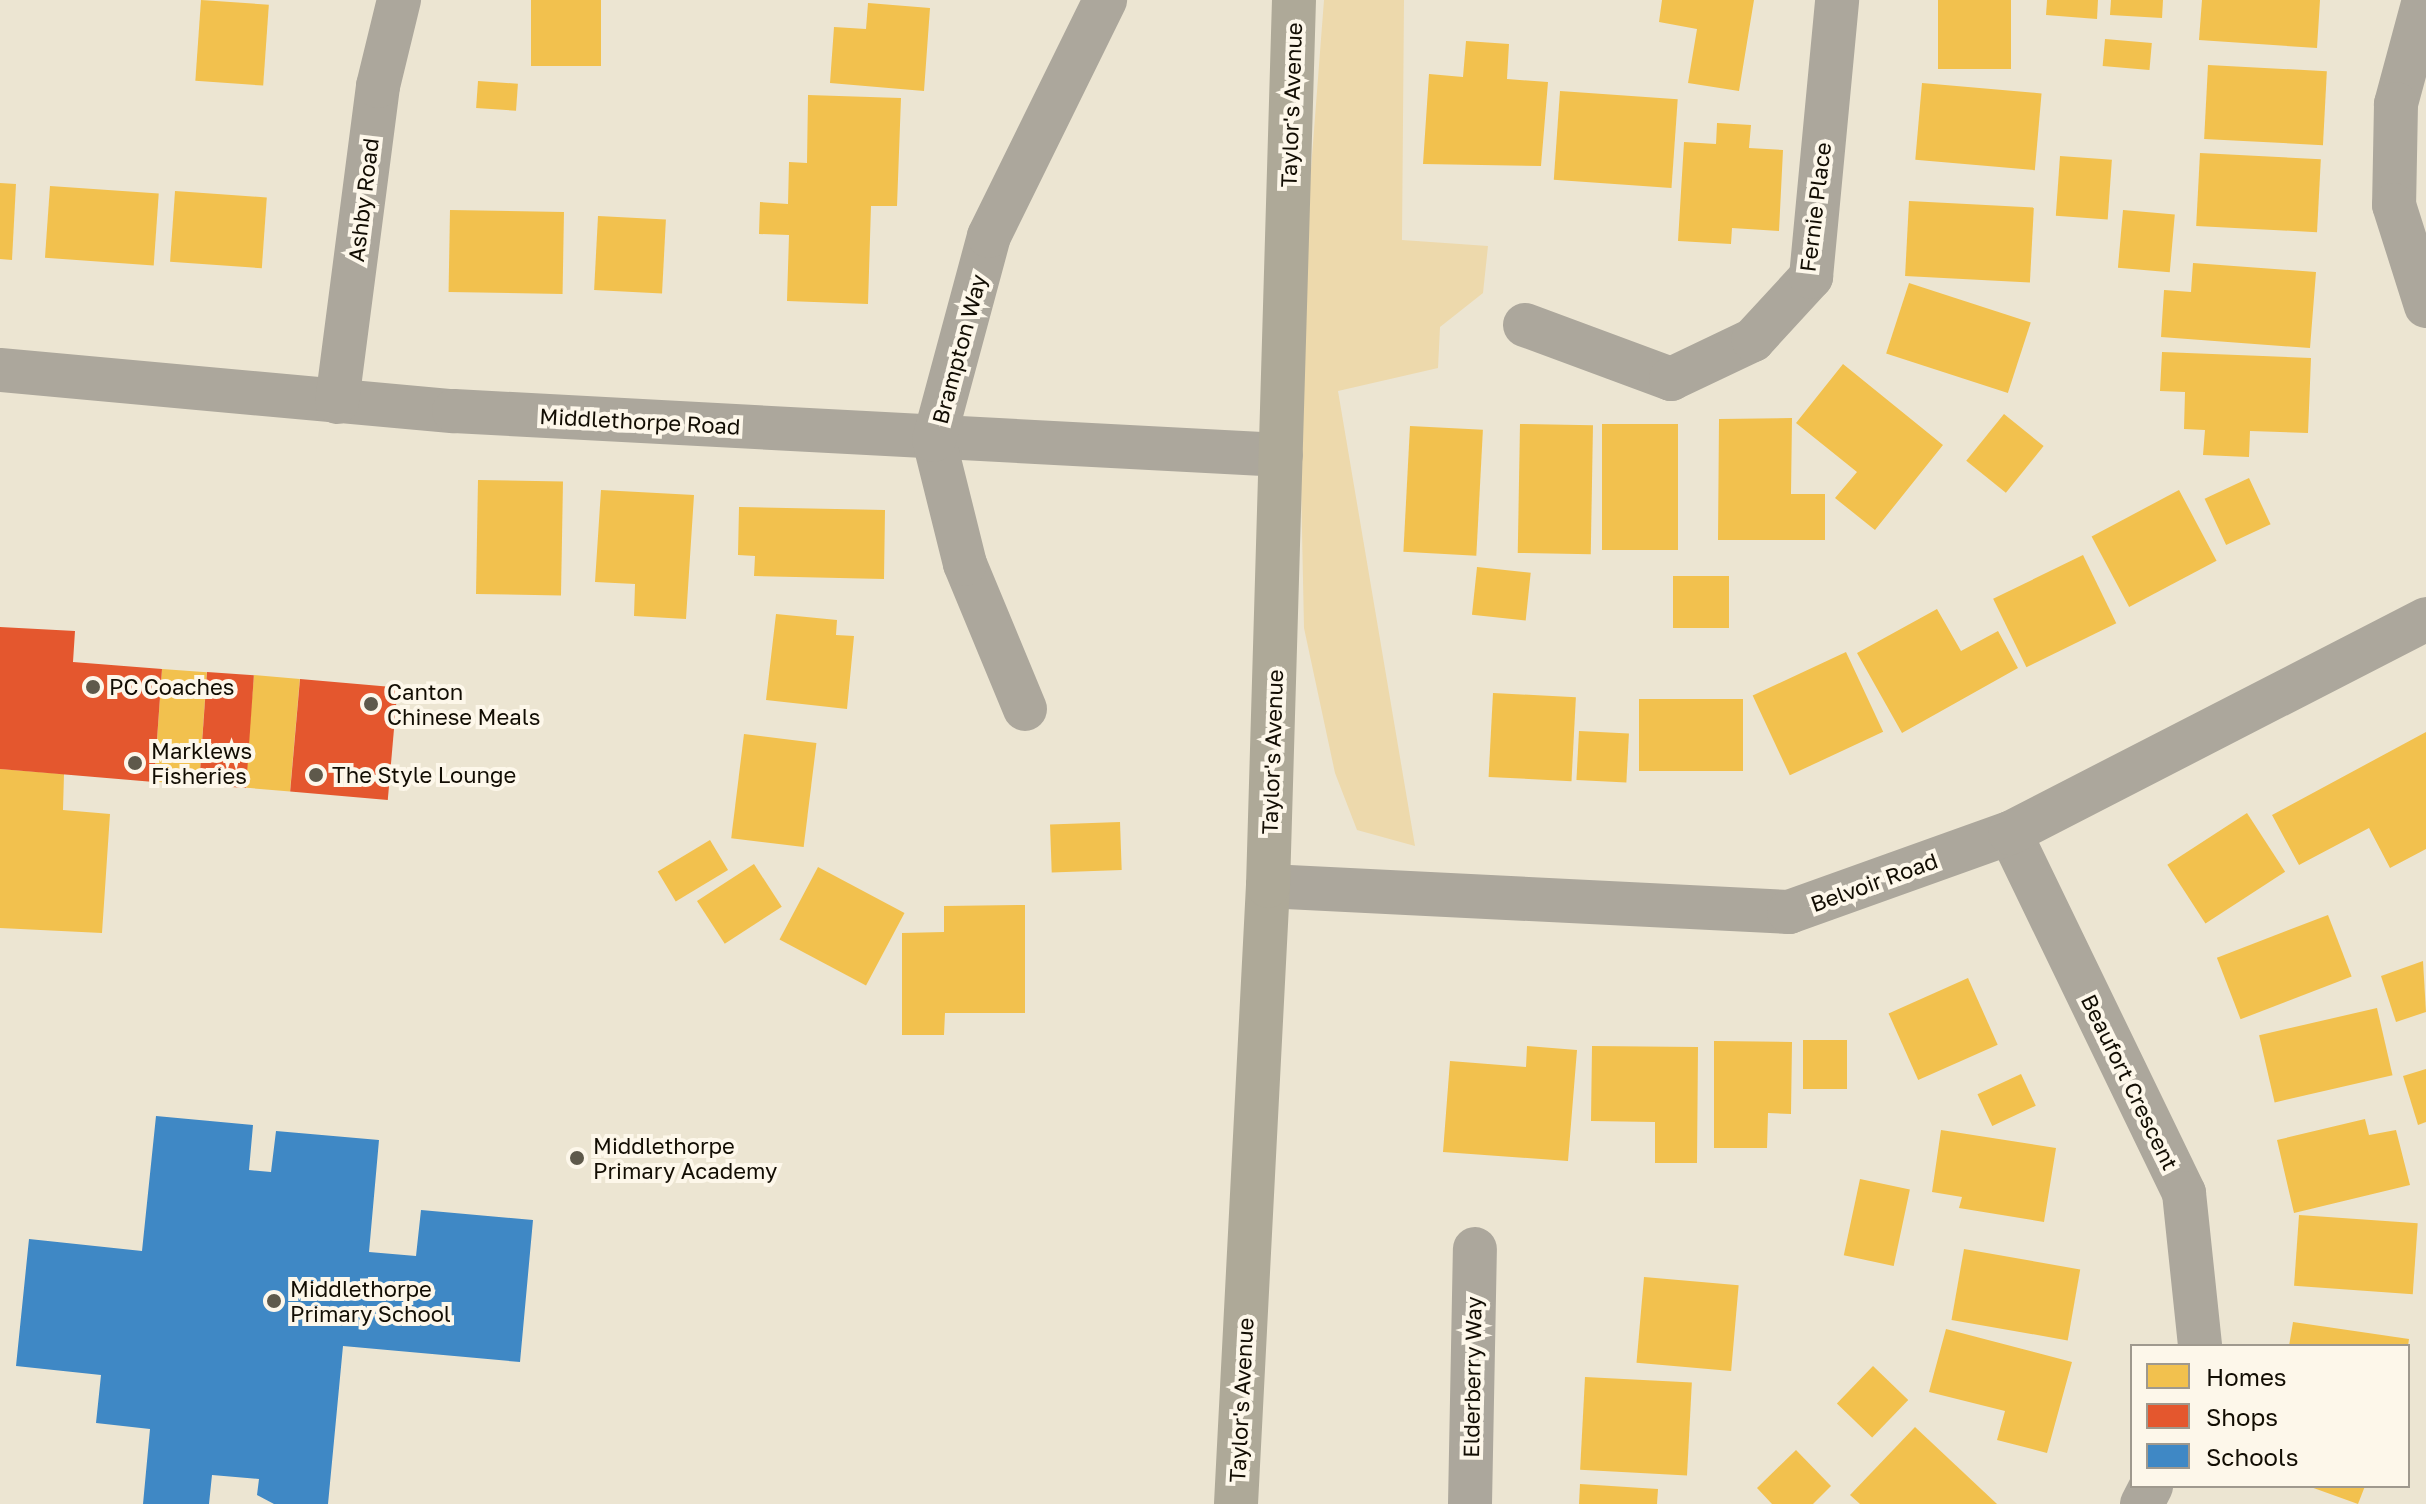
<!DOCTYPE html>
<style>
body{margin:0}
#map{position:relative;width:2426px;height:1504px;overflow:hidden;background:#ece5d2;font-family:"Golos Text",sans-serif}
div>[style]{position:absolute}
.green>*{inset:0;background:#edd9ac}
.homes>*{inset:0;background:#f2c14e;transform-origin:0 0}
.shops>*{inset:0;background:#e4572e;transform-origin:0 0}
.schools>*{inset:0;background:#3f88c5}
.street>*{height:44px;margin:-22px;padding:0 22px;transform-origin:22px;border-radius:22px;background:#aca79c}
.primary>*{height:44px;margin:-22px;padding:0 22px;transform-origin:22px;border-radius:22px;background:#aea998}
.dots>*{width:22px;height:22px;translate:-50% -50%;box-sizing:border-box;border:4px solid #fdf7ea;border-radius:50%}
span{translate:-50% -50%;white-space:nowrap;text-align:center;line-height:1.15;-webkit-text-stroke:8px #fdf7ea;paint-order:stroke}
.street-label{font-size:22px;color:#120d03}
.poi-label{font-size:22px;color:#120d03}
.left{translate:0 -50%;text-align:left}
.legend{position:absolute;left:2130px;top:1344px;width:280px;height:144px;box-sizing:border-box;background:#fdf7ea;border:2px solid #9f998e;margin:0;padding:10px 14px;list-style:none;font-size:24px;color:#120d03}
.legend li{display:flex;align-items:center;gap:16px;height:40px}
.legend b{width:40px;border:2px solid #9f998e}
</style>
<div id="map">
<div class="green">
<i style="clip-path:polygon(1324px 0,1404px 0,1402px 240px,1488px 246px,1483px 293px,1440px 327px,1438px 368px,1338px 391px,1415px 846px,1357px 830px,1335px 773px,1304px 628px,1298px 339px)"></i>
</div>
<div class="homes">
<i style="left:201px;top:0;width:68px;height:81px;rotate:4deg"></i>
<i style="left:531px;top:0;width:70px;height:66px"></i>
<i style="clip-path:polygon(1662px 0,1754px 0,1739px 91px,1688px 83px,1697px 29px,1659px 22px)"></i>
<i style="left:1938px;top:0;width:73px;height:69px"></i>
<i style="clip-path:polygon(2047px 0,2098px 0,2097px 19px,2046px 15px)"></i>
<i style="clip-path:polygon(2111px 0,2163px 0,2162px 18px,2110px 15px)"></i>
<i style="clip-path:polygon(2202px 0,2320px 0,2317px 48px,2199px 40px)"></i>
<i style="clip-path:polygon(868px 3px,930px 8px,924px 91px,830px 83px,834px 27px,866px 29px)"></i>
<i style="left:2105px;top:39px;width:47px;height:27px;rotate:5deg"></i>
<i style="clip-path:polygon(1466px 41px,1509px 44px,1507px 79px,1548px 82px,1541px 166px,1423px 164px,1429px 74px,1463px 77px)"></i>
<i style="left:2208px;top:65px;width:119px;height:74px;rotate:3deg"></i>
<i style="left:478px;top:81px;width:40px;height:27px;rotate:4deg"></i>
<i style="left:1922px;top:83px;width:120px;height:77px;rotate:5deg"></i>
<i style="left:1560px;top:91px;width:118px;height:89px;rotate:4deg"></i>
<i style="clip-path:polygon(808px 95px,901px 98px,897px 206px,871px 206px,868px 304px,787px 301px,789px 235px,759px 234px,760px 202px,788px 204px,789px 162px,807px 163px)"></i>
<i style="clip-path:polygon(1717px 123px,1751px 125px,1749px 148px,1783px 150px,1779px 231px,1732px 228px,1731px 244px,1678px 241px,1684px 142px,1716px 144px)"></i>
<i style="left:2200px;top:153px;width:121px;height:73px;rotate:3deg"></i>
<i style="left:2060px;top:156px;width:52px;height:60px;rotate:4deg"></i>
<i style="clip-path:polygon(0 183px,16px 184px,12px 260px,0 259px)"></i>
<i style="left:50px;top:186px;width:109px;height:72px;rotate:4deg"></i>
<i style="left:175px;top:191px;width:92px;height:71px;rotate:4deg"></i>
<i style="left:1909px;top:201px;width:125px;height:75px;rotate:3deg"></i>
<i style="left:450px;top:210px;width:114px;height:82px;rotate:1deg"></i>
<i style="left:2123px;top:210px;width:52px;height:58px;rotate:5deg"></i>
<i style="left:598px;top:216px;width:68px;height:74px;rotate:3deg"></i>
<i style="clip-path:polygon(2193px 263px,2316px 272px,2310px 348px,2161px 337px,2164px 290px,2191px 292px)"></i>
<i style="left:1909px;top:283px;width:128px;height:74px;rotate:18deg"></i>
<i style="clip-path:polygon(2162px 352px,2311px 358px,2308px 433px,2250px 431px,2249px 457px,2203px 455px,2205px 430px,2184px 429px,2185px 392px,2160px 391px)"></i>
<i style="clip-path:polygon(1843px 364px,1943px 445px,1875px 530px,1835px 498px,1857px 472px,1796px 423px)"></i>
<i style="left:2004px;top:414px;width:51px;height:60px;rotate:39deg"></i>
<i style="clip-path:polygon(1792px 418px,1791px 494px,1825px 494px,1825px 540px,1718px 540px,1719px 419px)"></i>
<i style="left:1520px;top:424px;width:73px;height:129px;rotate:1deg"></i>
<i style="left:1678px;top:424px;width:126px;height:76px;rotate:90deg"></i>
<i style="left:1410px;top:426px;width:73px;height:126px;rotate:3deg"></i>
<i style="left:2249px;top:478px;width:51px;height:49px;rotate:65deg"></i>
<i style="left:478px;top:480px;width:85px;height:114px;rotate:1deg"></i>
<i style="clip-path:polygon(601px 490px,694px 495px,686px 619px,634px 616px,635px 584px,595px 582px)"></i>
<i style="left:2179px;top:490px;width:80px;height:99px;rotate:62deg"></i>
<i style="clip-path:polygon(739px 507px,885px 510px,884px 579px,754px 576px,755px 556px,738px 555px)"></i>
<i style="left:2083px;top:555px;width:76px;height:100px;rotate:64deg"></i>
<i style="left:1477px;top:567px;width:54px;height:48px;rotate:6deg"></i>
<i style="left:1729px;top:576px;width:52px;height:56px;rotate:90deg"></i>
<i style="clip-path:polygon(1937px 609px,1961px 651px,1998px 631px,2018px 668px,1902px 733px,1857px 653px)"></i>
<i style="clip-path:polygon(776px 614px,837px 620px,836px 635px,854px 636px,847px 709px,766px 700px)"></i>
<i style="left:1846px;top:652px;width:88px;height:103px;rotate:65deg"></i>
<i style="left:162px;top:669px;width:45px;height:113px;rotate:4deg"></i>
<i style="left:254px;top:675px;width:46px;height:113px;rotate:5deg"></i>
<i style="left:1493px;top:693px;width:83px;height:84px;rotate:3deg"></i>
<i style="left:1743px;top:699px;width:72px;height:104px;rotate:90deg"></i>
<i style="left:1579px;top:731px;width:50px;height:49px;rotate:3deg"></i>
<i style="clip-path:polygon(2426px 732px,2426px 849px,2390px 868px,2369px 828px,2299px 865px,2272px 815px)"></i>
<i style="left:744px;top:734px;width:73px;height:105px;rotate:7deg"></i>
<i style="clip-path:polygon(0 769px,64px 774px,63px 810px,110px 814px,102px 933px,0 928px)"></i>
<i style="left:2247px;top:813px;width:70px;height:95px;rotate:57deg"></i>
<i style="left:1120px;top:822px;width:48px;height:70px;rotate:88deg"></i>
<i style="left:710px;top:840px;width:35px;height:61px;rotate:59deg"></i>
<i style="left:754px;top:864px;width:51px;height:68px;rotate:57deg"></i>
<i style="left:818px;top:867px;width:98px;height:82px;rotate:28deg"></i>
<i style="clip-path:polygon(1025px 905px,1025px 1013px,945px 1013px,944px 1035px,902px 1035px,902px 933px,944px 932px,944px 906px)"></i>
<i style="left:2328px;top:915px;width:66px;height:119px;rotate:69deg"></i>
<i style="clip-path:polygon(2423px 961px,2426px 1012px,2396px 1022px,2381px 976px)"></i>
<i style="left:1968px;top:978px;width:73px;height:87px;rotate:66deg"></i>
<i style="left:2377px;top:1008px;width:69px;height:121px;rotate:77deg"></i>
<i style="left:1803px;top:1040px;width:44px;height:49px"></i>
<i style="clip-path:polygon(1714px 1041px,1792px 1042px,1791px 1114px,1768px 1113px,1767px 1148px,1714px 1148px)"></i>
<i style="clip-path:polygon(1527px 1046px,1577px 1050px,1568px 1161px,1443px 1152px,1450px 1061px,1526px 1067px)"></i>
<i style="clip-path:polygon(1592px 1046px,1698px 1047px,1697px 1163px,1655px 1163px,1655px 1122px,1591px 1121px)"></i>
<i style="clip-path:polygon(2426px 1069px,2426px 1122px,2418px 1125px,2403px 1076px)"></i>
<i style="left:2021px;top:1074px;width:35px;height:48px;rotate:65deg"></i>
<i style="clip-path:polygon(2365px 1119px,2369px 1135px,2396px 1130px,2410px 1185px,2294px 1213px,2277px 1140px)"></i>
<i style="clip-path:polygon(1941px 1130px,2056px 1148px,2044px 1222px,1959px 1208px,1962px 1197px,1932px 1192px)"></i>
<i style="left:1860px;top:1179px;width:51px;height:78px;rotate:12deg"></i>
<i style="left:2299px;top:1215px;width:119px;height:71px;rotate:4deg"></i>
<i style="left:1964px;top:1249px;width:118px;height:72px;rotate:10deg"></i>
<i style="left:1644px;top:1277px;width:95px;height:86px;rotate:5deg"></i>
<i style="clip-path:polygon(2293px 1322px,2409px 1339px,2408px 1346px,2289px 1346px)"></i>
<i style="clip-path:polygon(1946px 1329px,2072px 1362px,2047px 1453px,1997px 1440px,2005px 1411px,1929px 1392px)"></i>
<i style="left:1873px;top:1366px;width:49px;height:52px;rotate:44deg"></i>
<i style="left:1585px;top:1377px;width:107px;height:93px;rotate:3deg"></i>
<i style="clip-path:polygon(1915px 1427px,1997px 1504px,1860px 1504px,1850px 1495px)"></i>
<i style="clip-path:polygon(1796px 1450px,1831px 1486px,1813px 1504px,1772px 1504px,1757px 1488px)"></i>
<i style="clip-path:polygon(1580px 1484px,1658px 1489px,1657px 1504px,1579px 1504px)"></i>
<i style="clip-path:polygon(2308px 1486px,2365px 1486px,2358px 1504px)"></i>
</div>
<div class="shops">
<i style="clip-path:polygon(0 627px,75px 631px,73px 662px,162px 669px,154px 782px,0 769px)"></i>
<i style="left:207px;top:672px;width:47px;height:113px;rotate:4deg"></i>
<i style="left:300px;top:679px;width:98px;height:113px;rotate:5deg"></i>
</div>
<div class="schools">
<i style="clip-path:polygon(156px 1116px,253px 1125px,249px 1170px,271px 1172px,276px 1131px,379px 1140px,369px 1252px,416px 1256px,421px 1210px,533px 1220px,520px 1362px,343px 1346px,328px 1504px,274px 1504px,257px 1495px,259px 1479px,212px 1475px,209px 1504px,143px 1504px,150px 1429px,96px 1423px,101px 1375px,16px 1366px,29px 1239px,142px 1251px)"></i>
</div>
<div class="street">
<i style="left:2424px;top:0;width:108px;rotate:105.1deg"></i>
<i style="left:2396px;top:104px;width:101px;rotate:91.1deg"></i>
<i style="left:2394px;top:205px;width:106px;rotate:72.4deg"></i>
<i style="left:1525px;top:325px;width:156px;rotate:20.3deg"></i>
<i style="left:1671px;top:379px;width:91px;rotate:-25.4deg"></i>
<i style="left:1753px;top:340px;width:86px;rotate:-47.4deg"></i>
<i style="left:1811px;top:277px;width:278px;rotate:-84.6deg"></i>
<i style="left:0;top:370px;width:456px;rotate:5.2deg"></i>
<i style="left:454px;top:411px;width:828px;rotate:3.05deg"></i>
<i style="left:337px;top:402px;width:319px;rotate:-82.6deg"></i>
<i style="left:378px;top:86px;width:89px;rotate:-76.3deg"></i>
<i style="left:1025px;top:709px;width:157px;rotate:-112.5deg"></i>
<i style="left:965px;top:564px;width:128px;rotate:-104deg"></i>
<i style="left:934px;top:440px;width:211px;rotate:-74.9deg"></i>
<i style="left:989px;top:236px;width:263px;rotate:-63.8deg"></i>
<i style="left:2010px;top:833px;width:400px;rotate:64.2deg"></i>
<i style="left:2184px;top:1193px;width:154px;rotate:84deg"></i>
<i style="left:1268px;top:886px;width:522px;rotate:2.86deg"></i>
<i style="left:1789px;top:912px;width:235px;rotate:-19.7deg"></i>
<i style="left:2010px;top:833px;width:468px;rotate:-27.2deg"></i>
<i style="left:1470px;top:1504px;width:255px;rotate:-88.9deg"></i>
<i style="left:2142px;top:1504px;width:20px;rotate:-63deg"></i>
</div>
<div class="primary">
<i style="left:1236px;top:1504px;width:619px;rotate:-87.04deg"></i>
<i style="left:1268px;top:886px;width:886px;rotate:-88.32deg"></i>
</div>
<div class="dots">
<i style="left:93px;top:687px;background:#5e594b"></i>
<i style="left:371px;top:704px;background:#5e594b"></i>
<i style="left:135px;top:763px;background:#5e594b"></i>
<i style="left:316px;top:775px;background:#5e594b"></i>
<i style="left:577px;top:1158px;background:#5e594b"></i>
<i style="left:274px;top:1301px;background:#5e594b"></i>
</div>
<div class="street-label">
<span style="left:1291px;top:105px;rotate:-88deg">Taylor's Avenue</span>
<span style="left:363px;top:200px;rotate:-83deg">Ashby Road</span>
<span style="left:1815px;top:207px;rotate:-83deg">Fernie Place</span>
<span style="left:959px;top:349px;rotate:-75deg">Brampton Way</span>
<span style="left:640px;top:421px;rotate:3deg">Middlethorpe Road</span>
<span style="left:1272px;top:752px;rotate:-88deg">Taylor's Avenue</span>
<span style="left:1874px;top:882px;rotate:-20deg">Belvoir Road</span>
<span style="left:2130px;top:1082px;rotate:64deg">Beaufort Crescent</span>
<span style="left:1472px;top:1377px;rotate:-89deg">Elderberry Way</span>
<span style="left:1241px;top:1400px;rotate:-87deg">Taylor's Avenue</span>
</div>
<div class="poi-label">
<span class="left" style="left:109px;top:687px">PC Coaches</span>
<span class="left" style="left:387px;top:704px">Canton<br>Chinese Meals</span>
<span class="left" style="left:151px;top:763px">Marklews<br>Fisheries</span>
<span class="left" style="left:332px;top:775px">The Style Lounge</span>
<span class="left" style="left:593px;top:1158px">Middlethorpe<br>Primary Academy</span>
<span class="left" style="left:290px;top:1301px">Middlethorpe<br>Primary School</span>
</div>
<ul class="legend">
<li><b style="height:22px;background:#f2c14e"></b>Homes</li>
<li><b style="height:22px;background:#e4572e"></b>Shops</li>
<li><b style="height:22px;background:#3f88c5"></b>Schools</li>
</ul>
</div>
